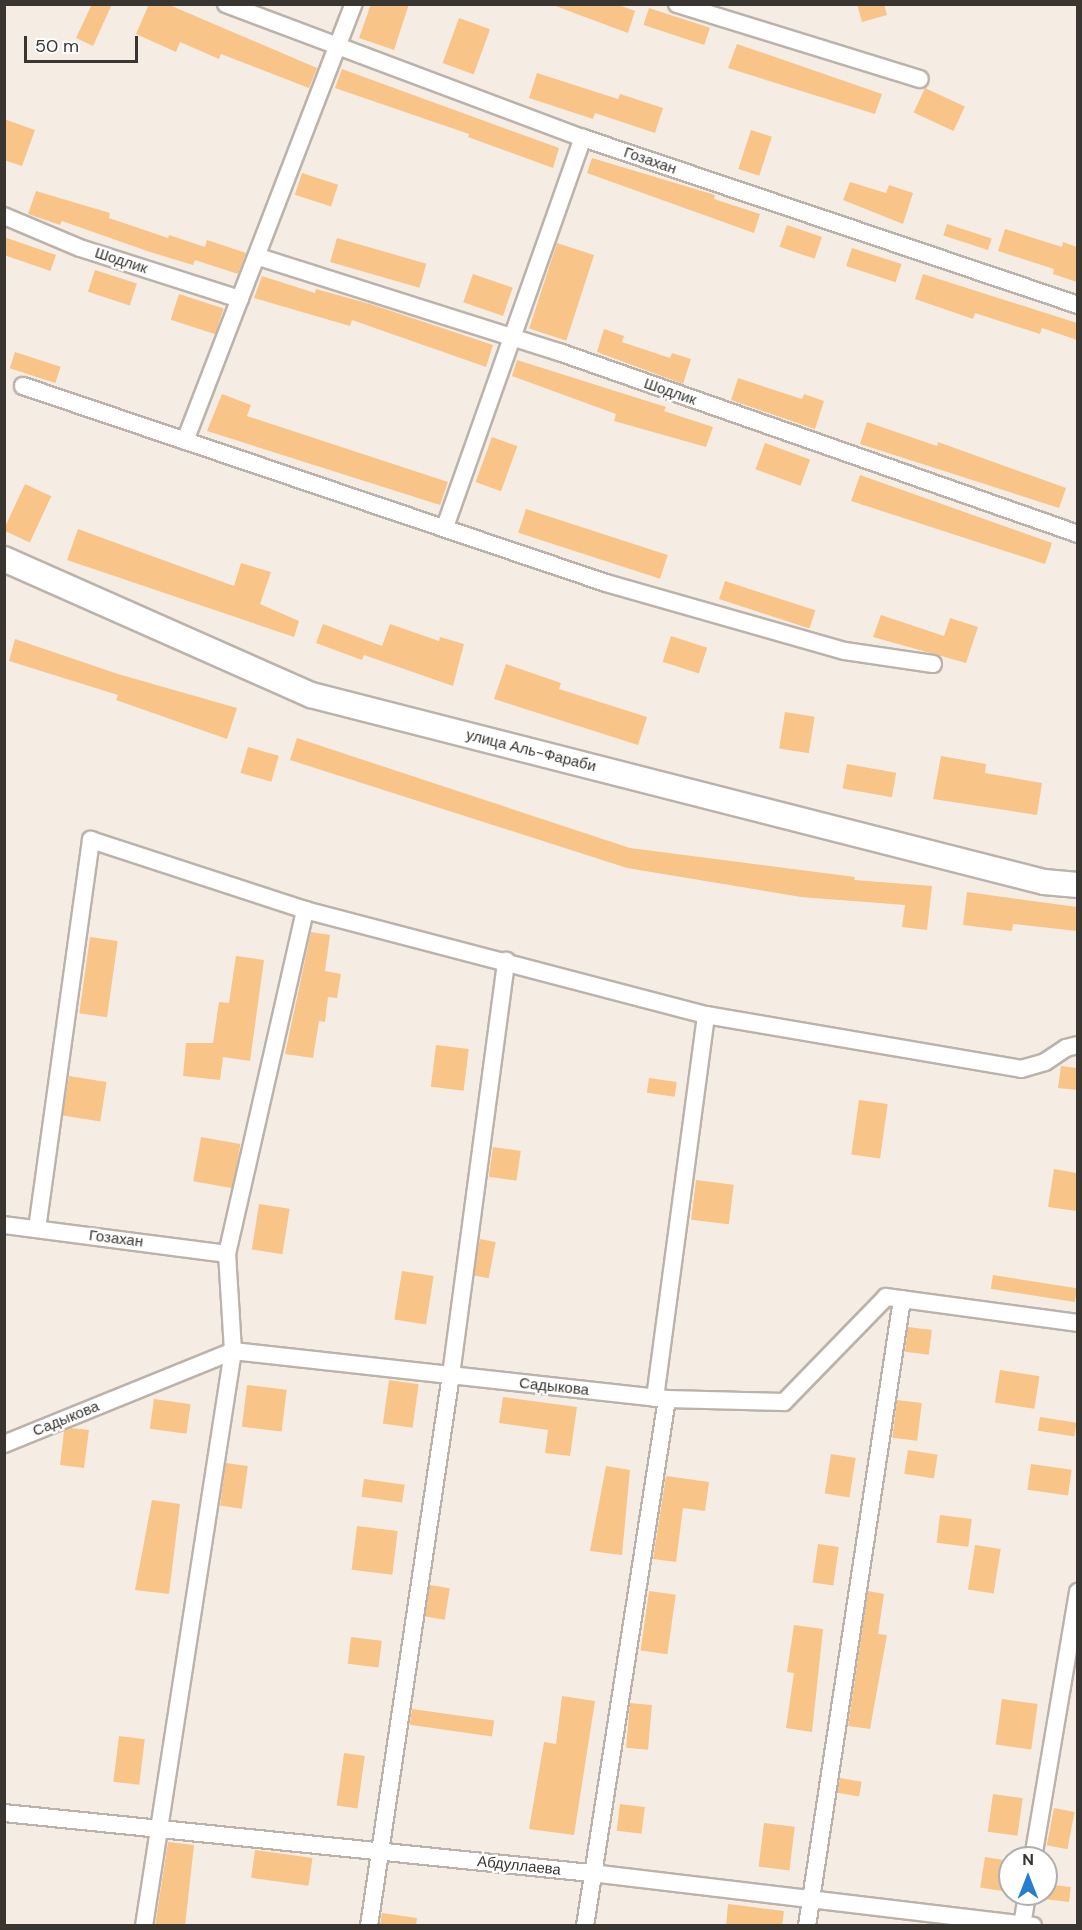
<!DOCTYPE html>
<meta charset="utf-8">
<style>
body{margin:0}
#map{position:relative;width:1082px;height:1930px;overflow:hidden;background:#f5ede4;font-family:"DM Sans",sans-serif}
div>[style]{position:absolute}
.building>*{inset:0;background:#f9c488;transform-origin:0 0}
.roads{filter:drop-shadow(2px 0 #bbb3ab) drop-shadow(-2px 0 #bbb3ab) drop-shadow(0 2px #bbb3ab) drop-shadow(0 -2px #bbb3ab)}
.street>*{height:16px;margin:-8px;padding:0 8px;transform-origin:8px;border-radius:8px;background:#fff}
.secondary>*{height:24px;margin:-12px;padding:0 12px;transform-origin:12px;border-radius:12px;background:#fff}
span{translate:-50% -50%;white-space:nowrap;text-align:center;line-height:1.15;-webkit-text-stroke:4.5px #fff;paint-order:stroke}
.street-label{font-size:15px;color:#393632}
.frame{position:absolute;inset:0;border:6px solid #393632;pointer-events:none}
.north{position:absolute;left:998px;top:1846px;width:60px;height:60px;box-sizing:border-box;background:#fff;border:2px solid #b0afad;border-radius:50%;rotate:0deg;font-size:16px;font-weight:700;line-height:24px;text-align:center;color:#393632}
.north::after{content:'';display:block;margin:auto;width:21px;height:27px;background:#267ecc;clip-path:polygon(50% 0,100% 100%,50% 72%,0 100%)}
.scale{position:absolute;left:24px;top:36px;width:114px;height:27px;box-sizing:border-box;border:3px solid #393632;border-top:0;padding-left:8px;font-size:18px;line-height:21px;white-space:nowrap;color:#393632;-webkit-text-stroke:4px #fff;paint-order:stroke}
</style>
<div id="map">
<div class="building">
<i style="clip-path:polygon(92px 4px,112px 4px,93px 46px,76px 38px)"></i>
<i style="clip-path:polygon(149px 4px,167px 4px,317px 68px,309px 88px,221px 54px,219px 59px,180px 42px,176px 52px,136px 34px)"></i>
<i style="clip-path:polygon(371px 4px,409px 4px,394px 50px,359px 38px)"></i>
<i style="clip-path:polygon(550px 4px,616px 4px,635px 11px,628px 33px)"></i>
<i style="clip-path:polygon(857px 4px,884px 4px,887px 15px,862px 22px)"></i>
<i style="left:649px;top:8px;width:64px;height:18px;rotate:18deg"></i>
<i style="left:459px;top:18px;width:33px;height:48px;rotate:20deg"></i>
<i style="clip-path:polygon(737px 44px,882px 94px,875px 114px,728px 68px)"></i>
<i style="clip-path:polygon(342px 69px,559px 148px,553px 168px,468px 137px,469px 134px,335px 88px)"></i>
<i style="clip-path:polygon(537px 73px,618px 99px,620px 94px,663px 108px,655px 133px,595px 113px,593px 119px,529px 98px)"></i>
<i style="left:925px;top:88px;width:44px;height:27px;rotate:25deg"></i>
<i style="clip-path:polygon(4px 119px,35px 130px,22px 166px,4px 160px)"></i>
<i style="left:751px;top:130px;width:22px;height:41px;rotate:18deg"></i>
<i style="clip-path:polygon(592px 158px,715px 195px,714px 199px,760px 214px,754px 233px,587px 173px)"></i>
<i style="left:302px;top:173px;width:38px;height:23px;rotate:18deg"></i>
<i style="clip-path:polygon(850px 182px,886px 193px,889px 185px,913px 193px,903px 224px,843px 200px)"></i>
<i style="clip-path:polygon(36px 191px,110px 213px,109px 218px,168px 238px,169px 235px,205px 247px,207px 240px,246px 253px,238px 274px,195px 260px,193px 265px,150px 252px,62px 221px,60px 225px,28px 214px)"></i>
<i style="left:947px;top:224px;width:47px;height:12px;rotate:18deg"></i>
<i style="left:787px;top:225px;width:37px;height:23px;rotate:19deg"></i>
<i style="clip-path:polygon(1005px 229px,1062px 247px,1063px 242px,1077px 247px,1077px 282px,1053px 274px,1054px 269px,998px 251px)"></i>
<i style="left:4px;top:237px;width:55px;height:17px;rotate:19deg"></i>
<i style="left:337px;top:238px;width:93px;height:25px;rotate:16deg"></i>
<i style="left:557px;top:243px;width:39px;height:90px;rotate:18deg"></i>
<i style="left:852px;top:248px;width:52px;height:19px;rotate:18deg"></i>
<i style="left:95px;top:270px;width:44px;height:23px;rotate:18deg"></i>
<i style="left:473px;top:274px;width:42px;height:30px;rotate:19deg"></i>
<i style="clip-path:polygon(923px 274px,1077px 323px,1077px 340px,1042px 328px,1040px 334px,975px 313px,973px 319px,915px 299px)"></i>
<i style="clip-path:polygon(262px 276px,315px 293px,316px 289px,370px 304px,493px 345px,486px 367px,352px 320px,350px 326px,254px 298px)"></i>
<i style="left:179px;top:294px;width:47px;height:27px;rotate:18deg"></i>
<i style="clip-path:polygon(604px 329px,624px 336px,622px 342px,670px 358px,672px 353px,691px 359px,683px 384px,597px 352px)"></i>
<i style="left:15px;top:352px;width:48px;height:17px;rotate:18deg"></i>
<i style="clip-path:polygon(517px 360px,666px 407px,664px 411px,713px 427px,706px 447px,614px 421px,616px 414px,512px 376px)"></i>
<i style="clip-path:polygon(738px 378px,802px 399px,804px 394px,824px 401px,815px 429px,731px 400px)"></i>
<i style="clip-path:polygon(222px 394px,251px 405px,247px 416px,448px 482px,440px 505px,207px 431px)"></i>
<i style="clip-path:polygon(867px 422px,937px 446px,938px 442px,1066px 488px,1059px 508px,860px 444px)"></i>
<i style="left:492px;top:437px;width:27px;height:48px;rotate:20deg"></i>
<i style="left:765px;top:443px;width:48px;height:28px;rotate:20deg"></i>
<i style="clip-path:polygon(860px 475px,1052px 543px,1045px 564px,851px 501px)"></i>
<i style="left:25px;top:484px;width:29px;height:51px;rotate:25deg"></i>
<i style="left:526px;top:509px;width:149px;height:25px;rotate:18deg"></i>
<i style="clip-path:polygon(78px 529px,234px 586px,241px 563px,271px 572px,260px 604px,299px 621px,294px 637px,67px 560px)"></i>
<i style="left:725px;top:581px;width:95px;height:19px;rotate:18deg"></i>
<i style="clip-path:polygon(881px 615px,944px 636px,950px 618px,978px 627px,966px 663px,873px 637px)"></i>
<i style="clip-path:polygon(323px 624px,382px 646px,390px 624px,439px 641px,440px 637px,464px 644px,453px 686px,364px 655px,362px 660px,316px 643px)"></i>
<i style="left:671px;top:636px;width:38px;height:27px;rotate:18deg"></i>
<i style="clip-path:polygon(15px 639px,118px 674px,237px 708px,227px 739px,116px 700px,118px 695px,9px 661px)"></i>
<i style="clip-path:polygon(506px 664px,561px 683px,559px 689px,647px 717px,638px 745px,494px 699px)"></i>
<i style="left:785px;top:712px;width:30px;height:37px;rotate:9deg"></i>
<i style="clip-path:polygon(297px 738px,630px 848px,855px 877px,854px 880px,932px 886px,927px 930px,902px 927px,905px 905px,801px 897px,627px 868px,290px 760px)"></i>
<i style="left:248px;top:747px;width:32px;height:27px;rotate:16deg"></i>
<i style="clip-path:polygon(941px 756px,986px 764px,985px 773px,1042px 783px,1037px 815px,933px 799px)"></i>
<i style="left:847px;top:764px;width:50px;height:25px;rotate:10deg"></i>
<i style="clip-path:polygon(967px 892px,1077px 907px,1077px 931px,1013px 924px,1012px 931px,963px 925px)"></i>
<i style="clip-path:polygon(311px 932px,330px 935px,325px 971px,341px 974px,337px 998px,328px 997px,325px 1022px,319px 1021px,313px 1058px,285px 1054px)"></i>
<i style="left:90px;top:937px;width:28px;height:77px;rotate:8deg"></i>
<i style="clip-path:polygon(236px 956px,264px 960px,250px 1061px,223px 1057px,220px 1080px,183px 1076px,186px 1043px,213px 1043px,219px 1002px,229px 1003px)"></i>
<i style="left:436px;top:1045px;width:33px;height:42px;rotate:7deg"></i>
<i style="clip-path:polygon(1061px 1066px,1077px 1068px,1077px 1090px,1058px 1088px)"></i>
<i style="left:69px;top:1076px;width:38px;height:40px;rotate:9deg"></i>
<i style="left:649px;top:1078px;width:28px;height:15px;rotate:8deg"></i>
<i style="left:859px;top:1100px;width:29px;height:55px;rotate:8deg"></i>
<i style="left:201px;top:1137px;width:40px;height:45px;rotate:10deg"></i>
<i style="left:493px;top:1147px;width:28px;height:30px;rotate:8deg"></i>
<i style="clip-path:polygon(1054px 1169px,1077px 1173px,1077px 1211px,1048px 1207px)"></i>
<i style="left:696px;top:1180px;width:38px;height:40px;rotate:7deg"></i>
<i style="left:259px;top:1204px;width:31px;height:46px;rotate:9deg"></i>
<i style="left:480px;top:1239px;width:16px;height:37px;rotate:11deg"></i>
<i style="left:402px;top:1271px;width:32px;height:49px;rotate:9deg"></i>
<i style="left:993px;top:1275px;width:85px;height:14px;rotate:9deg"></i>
<i style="left:908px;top:1327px;width:24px;height:25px;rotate:7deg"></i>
<i style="left:1000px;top:1370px;width:40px;height:33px;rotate:9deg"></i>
<i style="left:389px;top:1380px;width:30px;height:44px;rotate:8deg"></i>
<i style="left:247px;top:1385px;width:40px;height:42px;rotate:7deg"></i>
<i style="clip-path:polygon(503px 1397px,577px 1407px,570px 1456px,545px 1453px,548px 1430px,499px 1423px)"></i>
<i style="left:154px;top:1399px;width:37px;height:30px;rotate:8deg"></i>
<i style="left:897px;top:1400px;width:25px;height:38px;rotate:7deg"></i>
<i style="left:1040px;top:1417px;width:37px;height:14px;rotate:9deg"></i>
<i style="clip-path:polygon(71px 1428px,89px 1430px,84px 1468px,60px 1465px,64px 1431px)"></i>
<i style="left:908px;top:1450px;width:30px;height:24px;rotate:9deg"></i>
<i style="left:831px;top:1454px;width:25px;height:40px;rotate:9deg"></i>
<i style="left:226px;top:1463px;width:22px;height:43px;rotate:8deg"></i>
<i style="left:1031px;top:1464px;width:41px;height:26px;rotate:8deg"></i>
<i style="clip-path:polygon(606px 1466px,630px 1470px,622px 1555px,590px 1551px)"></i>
<i style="clip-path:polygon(666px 1476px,709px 1482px,705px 1511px,683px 1508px,676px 1562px,653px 1559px)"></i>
<i style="left:364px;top:1479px;width:41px;height:18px;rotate:8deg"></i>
<i style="clip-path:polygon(152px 1500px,180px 1504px,169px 1594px,135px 1590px)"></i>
<i style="left:940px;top:1515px;width:32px;height:28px;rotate:7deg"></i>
<i style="left:357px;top:1526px;width:41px;height:44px;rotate:7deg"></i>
<i style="left:818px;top:1544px;width:21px;height:39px;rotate:8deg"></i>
<i style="left:975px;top:1545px;width:26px;height:45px;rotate:9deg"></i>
<i style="left:430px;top:1585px;width:20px;height:32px;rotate:9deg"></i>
<i style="left:649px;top:1591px;width:27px;height:60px;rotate:8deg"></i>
<i style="clip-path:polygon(868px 1591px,884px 1594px,878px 1634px,887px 1635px,870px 1729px,848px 1726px)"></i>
<i style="clip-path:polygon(794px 1625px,823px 1629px,812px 1732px,786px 1728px,794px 1673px,787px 1672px)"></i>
<i style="left:351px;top:1637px;width:31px;height:27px;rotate:7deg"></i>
<i style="clip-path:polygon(562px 1696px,595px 1701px,574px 1835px,529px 1829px,544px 1742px,556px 1744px)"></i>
<i style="left:1002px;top:1699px;width:36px;height:46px;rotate:8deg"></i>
<i style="left:630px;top:1703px;width:22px;height:45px;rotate:5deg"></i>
<i style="left:412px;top:1709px;width:83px;height:16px;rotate:8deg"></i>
<i style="left:119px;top:1736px;width:26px;height:46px;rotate:7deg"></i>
<i style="left:344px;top:1753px;width:21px;height:53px;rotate:8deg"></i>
<i style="left:840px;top:1778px;width:22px;height:15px;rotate:10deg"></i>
<i style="left:993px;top:1794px;width:30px;height:38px;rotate:8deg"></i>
<i style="left:620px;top:1804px;width:25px;height:27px;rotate:7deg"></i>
<i style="left:1054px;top:1808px;width:21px;height:38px;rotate:11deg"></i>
<i style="left:764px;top:1823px;width:31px;height:44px;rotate:7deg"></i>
<i style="clip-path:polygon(168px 1842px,194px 1845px,185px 1926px,155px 1926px)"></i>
<i style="left:255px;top:1850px;width:58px;height:28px;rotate:8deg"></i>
<i style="left:985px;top:1857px;width:25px;height:31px;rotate:9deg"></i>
<i style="left:1046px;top:1884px;width:25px;height:15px;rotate:7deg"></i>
<i style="clip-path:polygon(728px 1904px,784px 1911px,782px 1926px,726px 1926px)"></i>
<i style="clip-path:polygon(382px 1913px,417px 1918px,416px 1926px,380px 1926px)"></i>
</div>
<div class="roads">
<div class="street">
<i style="left:226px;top:4px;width:381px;rotate:20.6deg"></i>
<i style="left:583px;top:138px;width:522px;rotate:18.64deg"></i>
<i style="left:677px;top:4px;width:254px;rotate:17.2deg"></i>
<i style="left:4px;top:216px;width:82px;rotate:22.8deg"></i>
<i style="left:80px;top:248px;width:168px;rotate:17.7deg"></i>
<i style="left:259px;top:257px;width:315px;rotate:17.6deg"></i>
<i style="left:559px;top:352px;width:550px;rotate:19.32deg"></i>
<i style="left:23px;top:386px;width:615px;rotate:18.67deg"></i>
<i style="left:606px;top:583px;width:248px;rotate:15.9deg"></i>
<i style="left:845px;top:651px;width:89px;rotate:8.4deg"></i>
<i style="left:185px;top:441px;width:469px;rotate:-68.9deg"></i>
<i style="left:445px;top:527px;width:413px;rotate:-70.5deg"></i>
<i style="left:4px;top:1225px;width:225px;rotate:7.4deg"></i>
<i style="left:37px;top:1229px;width:393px;rotate:-82.1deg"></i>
<i style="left:91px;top:840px;width:225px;rotate:18.1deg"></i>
<i style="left:305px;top:910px;width:415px;rotate:14.7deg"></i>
<i style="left:706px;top:1015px;width:320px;rotate:9.7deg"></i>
<i style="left:1021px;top:1069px;width:25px;rotate:-16deg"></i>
<i style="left:1045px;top:1062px;width:25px;rotate:-34deg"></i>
<i style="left:1066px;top:1048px;width:12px;rotate:-14deg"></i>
<i style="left:655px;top:1398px;width:386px;rotate:-82.4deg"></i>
<i style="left:4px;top:1444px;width:247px;rotate:-22.1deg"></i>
<i style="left:233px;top:1351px;width:437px;rotate:6.3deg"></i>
<i style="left:667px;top:1399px;width:117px;rotate:1.5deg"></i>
<i style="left:784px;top:1402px;width:146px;rotate:-45.8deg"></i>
<i style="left:886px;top:1297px;width:194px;rotate:7.7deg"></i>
<i style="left:4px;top:1813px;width:590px;rotate:5.84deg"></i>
<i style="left:591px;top:1873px;width:445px;rotate:6.8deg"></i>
<i style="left:1033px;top:1858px;width:270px;rotate:-80.4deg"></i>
<i style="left:144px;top:1926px;width:582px;rotate:-81.2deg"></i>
<i style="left:233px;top:1351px;width:97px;rotate:-93.5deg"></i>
<i style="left:227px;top:1254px;width:353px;rotate:-77.2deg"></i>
<i style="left:369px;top:1926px;width:557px;rotate:-81.54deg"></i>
<i style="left:451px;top:1375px;width:418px;rotate:-82.4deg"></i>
<i style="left:585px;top:1926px;width:533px;rotate:-81.16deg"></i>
<i style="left:807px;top:1926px;width:634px;rotate:-81.38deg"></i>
<i style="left:1022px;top:1926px;width:32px;rotate:-81deg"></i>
</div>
<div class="secondary">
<i style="left:4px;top:559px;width:336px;rotate:23.9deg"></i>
<i style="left:311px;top:695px;width:756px;rotate:14.31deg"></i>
<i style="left:1044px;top:882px;width:34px;rotate:5deg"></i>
</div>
</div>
<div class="street-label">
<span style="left:650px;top:161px;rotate:19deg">Гозахан</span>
<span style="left:121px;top:261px;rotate:18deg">Шодлик</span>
<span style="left:670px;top:392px;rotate:19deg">Шодлик</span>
<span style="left:531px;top:751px;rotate:14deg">улица Аль-Фараби</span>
<span style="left:116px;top:1239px;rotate:7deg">Гозахан</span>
<span style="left:554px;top:1387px;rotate:6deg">Садыкова</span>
<span style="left:66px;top:1419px;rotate:-22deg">Садыкова</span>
<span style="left:519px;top:1866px;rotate:6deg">Абдуллаева</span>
</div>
<div class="frame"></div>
<div class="north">N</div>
<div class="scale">50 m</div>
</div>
